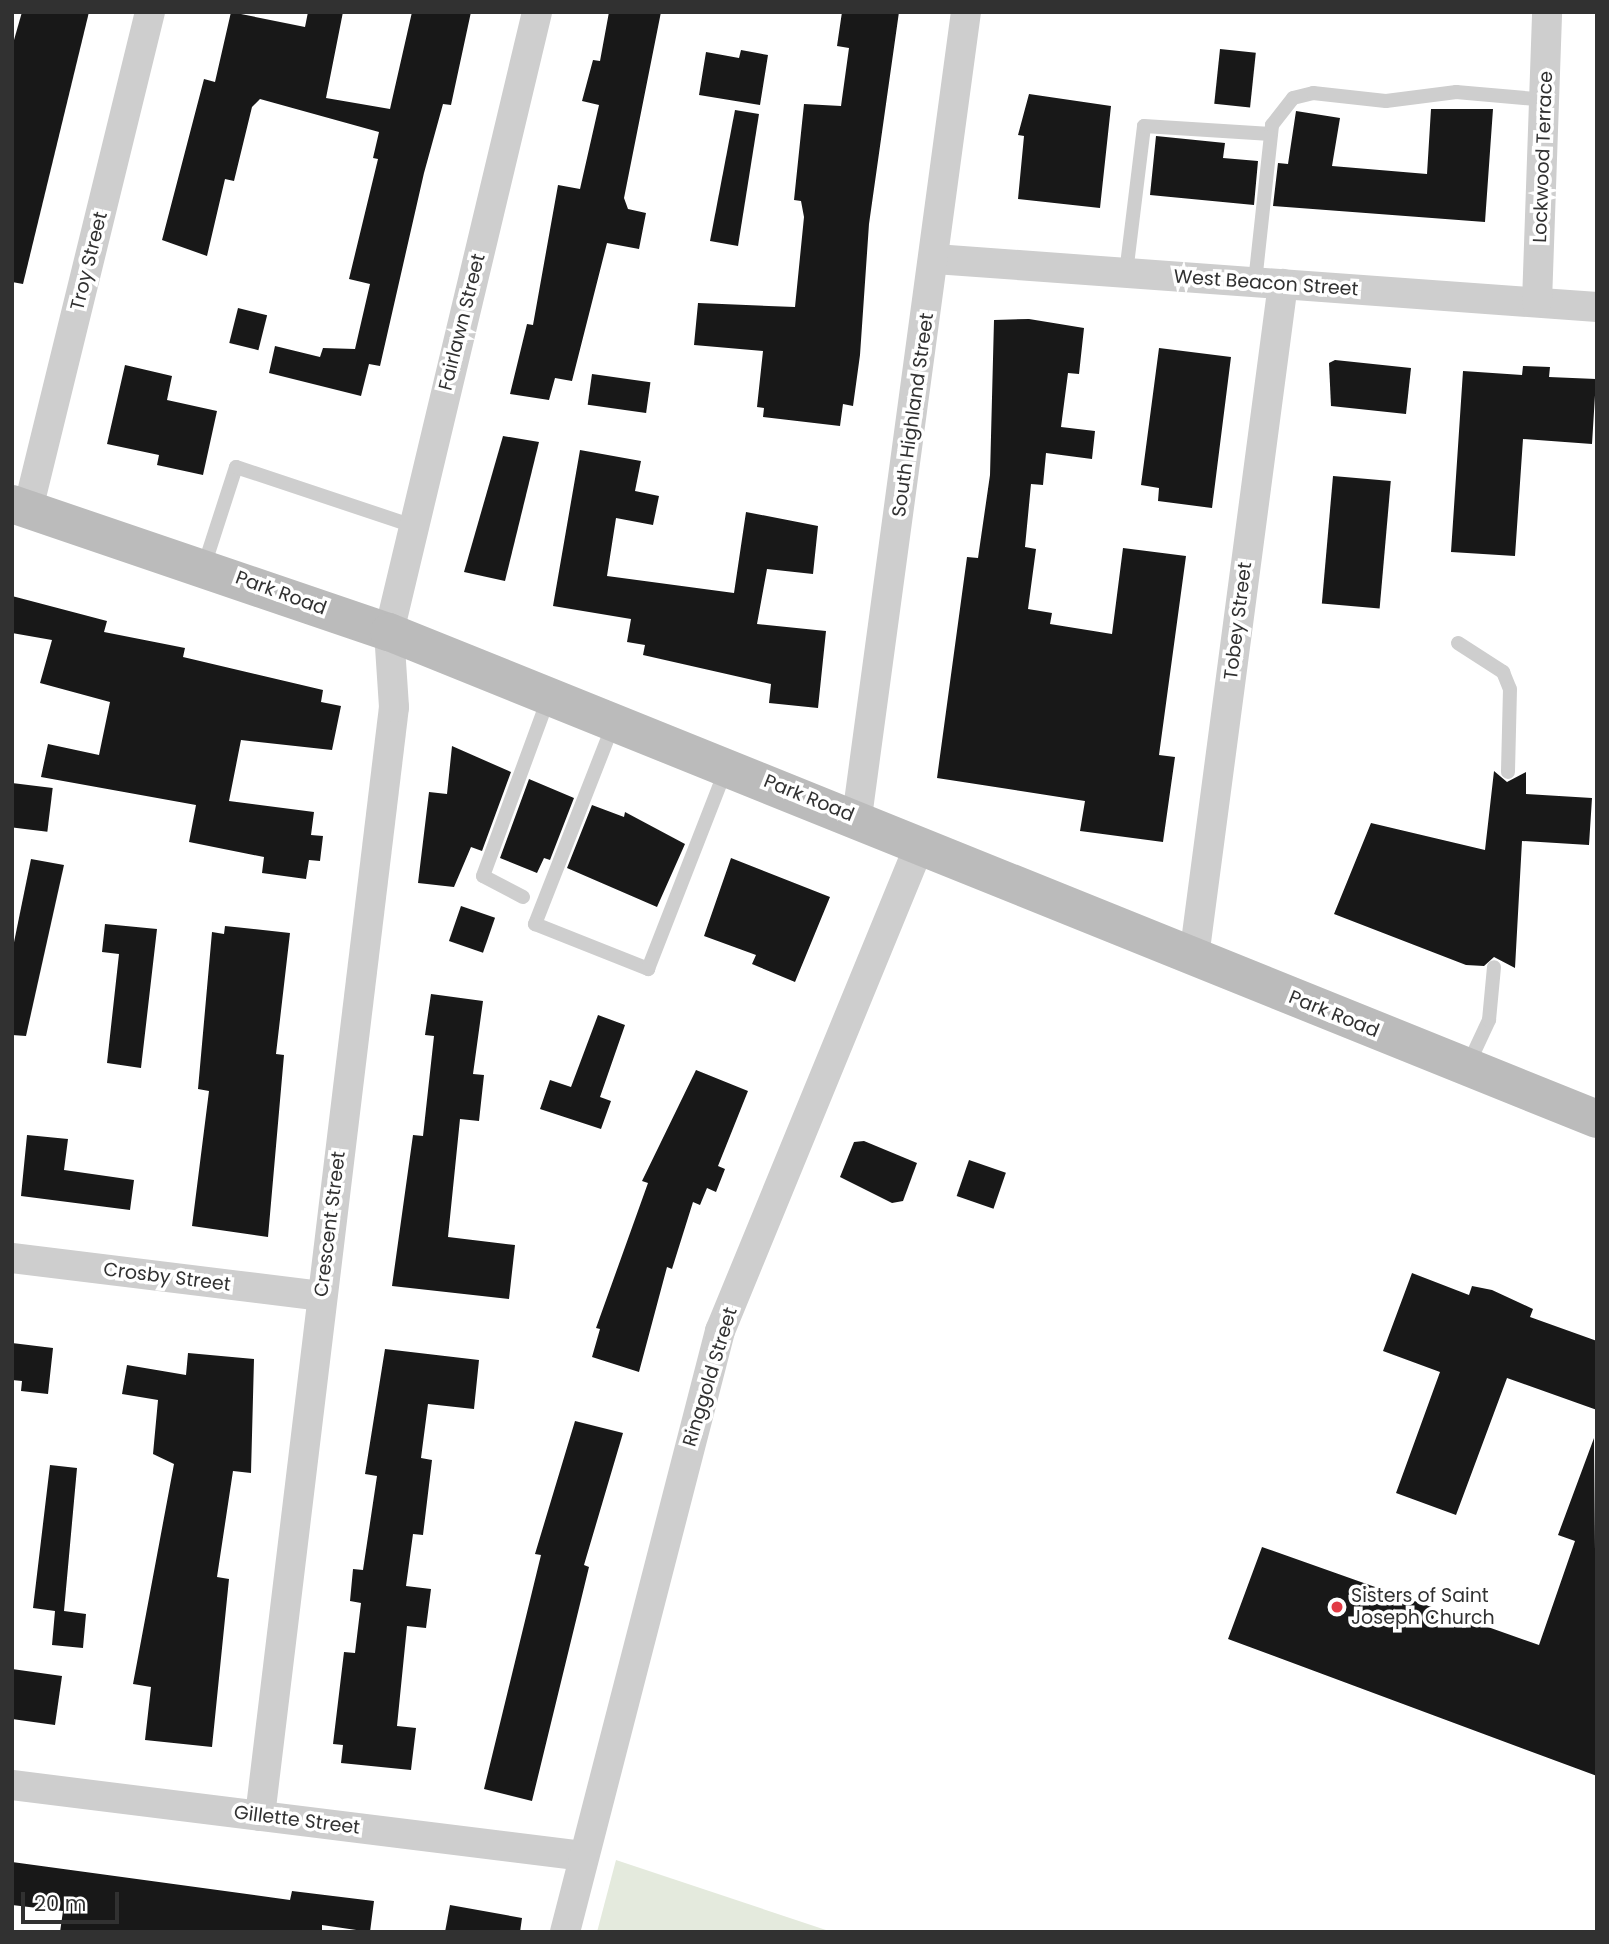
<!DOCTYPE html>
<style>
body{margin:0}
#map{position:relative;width:1609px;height:1944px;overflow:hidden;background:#fff;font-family:Poppins,sans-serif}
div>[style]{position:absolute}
.green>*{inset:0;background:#e4eadd}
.building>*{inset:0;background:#181818;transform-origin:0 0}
.lane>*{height:14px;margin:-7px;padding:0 7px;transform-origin:7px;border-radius:7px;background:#cecece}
.street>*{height:30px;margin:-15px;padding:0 15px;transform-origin:15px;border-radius:15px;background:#cecece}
.secondary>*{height:38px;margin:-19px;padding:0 19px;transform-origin:19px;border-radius:19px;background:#bbb}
.dots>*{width:19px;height:19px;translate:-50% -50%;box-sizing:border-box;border:4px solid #fff;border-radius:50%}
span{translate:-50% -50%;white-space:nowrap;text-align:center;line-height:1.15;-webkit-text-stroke:7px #fff;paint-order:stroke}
.street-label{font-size:19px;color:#313131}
.poi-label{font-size:19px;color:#313131}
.left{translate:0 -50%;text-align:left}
.frame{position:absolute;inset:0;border:14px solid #313131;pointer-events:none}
.scale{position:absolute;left:21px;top:1892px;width:98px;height:32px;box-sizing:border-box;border:4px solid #313131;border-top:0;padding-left:9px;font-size:21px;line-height:24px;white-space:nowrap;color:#313131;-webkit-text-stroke:5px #fff;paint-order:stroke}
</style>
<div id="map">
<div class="green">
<i style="clip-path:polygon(616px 1860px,832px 1932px,597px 1932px)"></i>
</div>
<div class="building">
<i style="clip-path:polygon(22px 12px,89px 12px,23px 284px,12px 282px,12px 47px)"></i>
<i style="clip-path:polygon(231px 12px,305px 27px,308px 12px,343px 12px,326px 98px,390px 109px,412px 12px,471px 12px,451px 105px,443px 104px,424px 173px,380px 366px,369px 364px,361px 396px,269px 373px,275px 346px,320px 357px,323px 348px,355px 349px,370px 284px,349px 279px,378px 159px,373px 158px,379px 132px,260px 99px,252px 107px,234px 181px,225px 179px,207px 256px,162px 240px,204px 79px,215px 82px)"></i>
<i style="clip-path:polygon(609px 12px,661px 12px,624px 198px,628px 209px,646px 213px,639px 249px,607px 243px,572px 381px,555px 378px,549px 400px,510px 394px,527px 324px,533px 325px,558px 185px,580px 189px,599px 105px,582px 101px,593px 60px,600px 61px)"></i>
<i style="clip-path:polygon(842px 12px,899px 12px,869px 224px,860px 355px,853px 406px,843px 404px,840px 426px,763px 417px,764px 408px,757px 407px,763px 351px,694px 345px,698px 303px,795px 307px,804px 217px,801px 201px,794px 200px,804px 104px,841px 106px,849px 48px,837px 46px)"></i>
<i style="left:1220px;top:49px;width:36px;height:55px;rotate:6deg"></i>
<i style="clip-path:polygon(741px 50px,768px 55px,760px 105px,699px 95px,706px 52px,739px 58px)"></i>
<i style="clip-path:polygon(1029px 94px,1111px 106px,1100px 208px,1018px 199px,1024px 136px,1018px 135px)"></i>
<i style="clip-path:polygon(1431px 109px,1493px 109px,1485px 222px,1273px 206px,1278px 163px,1288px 164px,1296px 111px,1340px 118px,1332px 166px,1427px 174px)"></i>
<i style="clip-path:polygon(735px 110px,759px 114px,738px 246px,710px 241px)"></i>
<i style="clip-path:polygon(1156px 136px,1225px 143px,1223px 158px,1258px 161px,1254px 205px,1150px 195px)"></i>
<i style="left:238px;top:308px;width:30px;height:36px;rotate:14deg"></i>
<i style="clip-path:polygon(1029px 319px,1084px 328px,1079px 374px,1068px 373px,1061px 427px,1095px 431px,1092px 459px,1046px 453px,1043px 485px,1031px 484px,1025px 547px,1036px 549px,1028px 609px,1052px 613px,1050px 624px,1112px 634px,1123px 548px,1186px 556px,1159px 755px,1175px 757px,1163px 842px,1080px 831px,1085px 801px,937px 778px,967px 557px,978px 558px,990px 475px,994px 320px)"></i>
<i style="clip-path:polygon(1159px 348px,1231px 357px,1212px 508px,1158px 501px,1159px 488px,1141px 485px)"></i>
<i style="clip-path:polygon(1335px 360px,1411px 368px,1406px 414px,1331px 406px,1329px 363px)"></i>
<i style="clip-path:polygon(125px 365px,172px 376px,167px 400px,217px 411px,203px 475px,157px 465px,159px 455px,107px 444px)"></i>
<i style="clip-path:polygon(1523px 366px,1550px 367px,1549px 377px,1596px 379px,1592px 444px,1523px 439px,1515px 556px,1451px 552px,1463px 371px,1522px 375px)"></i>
<i style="left:592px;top:374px;width:59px;height:31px;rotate:8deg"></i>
<i style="clip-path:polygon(503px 436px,539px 442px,505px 581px,464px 572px)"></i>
<i style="clip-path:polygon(580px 450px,641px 461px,635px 491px,659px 496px,653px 525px,616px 518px,607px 576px,734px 593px,746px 512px,818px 526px,813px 574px,767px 569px,757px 624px,826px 631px,818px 708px,769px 703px,771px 684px,643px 655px,645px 645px,627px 642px,631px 619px,553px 606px)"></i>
<i style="left:1333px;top:476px;width:58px;height:128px;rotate:5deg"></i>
<i style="clip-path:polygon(12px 596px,107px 621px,104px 632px,185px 648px,183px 657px,323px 690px,321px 702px,341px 706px,332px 750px,241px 740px,229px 801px,314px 812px,311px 835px,323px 836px,320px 861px,309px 860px,306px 879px,262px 873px,264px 857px,189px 842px,196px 805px,41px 777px,48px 744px,99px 755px,110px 702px,40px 683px,52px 640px,12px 633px)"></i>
<i style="clip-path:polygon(452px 746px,511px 772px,482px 851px,471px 847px,454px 887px,418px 883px,429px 792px,447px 794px)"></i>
<i style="clip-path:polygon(1494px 771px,1507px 782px,1526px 772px,1526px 794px,1592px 798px,1589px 845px,1522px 841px,1515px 968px,1494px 957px,1484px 966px,1466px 965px,1334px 914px,1371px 823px,1485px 850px)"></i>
<i style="clip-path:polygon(529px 779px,574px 798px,550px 860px,544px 858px,537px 873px,500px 858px)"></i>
<i style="left:12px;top:783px;width:41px;height:44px;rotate:7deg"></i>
<i style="clip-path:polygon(592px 805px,624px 817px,625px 812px,685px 844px,657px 907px,567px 868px)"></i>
<i style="clip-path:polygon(731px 858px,830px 897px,795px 982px,752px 964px,756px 955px,704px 936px)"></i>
<i style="clip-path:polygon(31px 859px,64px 865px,26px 1036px,12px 1035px,12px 952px)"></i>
<i style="left:461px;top:906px;width:36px;height:37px;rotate:19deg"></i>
<i style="clip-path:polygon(105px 924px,157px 929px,141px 1068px,107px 1063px,119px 954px,102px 952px)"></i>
<i style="clip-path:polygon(225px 926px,290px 933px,276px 1054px,284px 1055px,268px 1237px,192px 1226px,209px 1091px,198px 1089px,212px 932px,224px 934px)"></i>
<i style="clip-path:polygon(431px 994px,483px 1001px,473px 1074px,484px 1075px,479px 1121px,460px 1119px,448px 1237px,515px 1245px,509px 1299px,392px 1286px,413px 1135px,423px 1136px,434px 1036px,425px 1035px)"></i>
<i style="clip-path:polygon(598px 1015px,625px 1025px,600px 1097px,611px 1101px,601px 1129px,540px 1109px,550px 1080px,571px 1087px)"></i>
<i style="clip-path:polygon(696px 1070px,748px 1091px,718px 1166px,725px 1169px,716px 1192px,707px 1188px,700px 1205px,693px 1202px,672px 1269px,667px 1267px,639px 1372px,592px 1357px,600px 1329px,596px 1328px,648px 1183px,642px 1181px)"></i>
<i style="clip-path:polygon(27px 1135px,68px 1139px,64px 1170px,134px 1180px,130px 1210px,21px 1196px)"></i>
<i style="clip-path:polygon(864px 1141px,917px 1163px,903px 1201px,892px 1203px,840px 1177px,854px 1142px)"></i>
<i style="left:969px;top:1160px;width:39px;height:38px;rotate:19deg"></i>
<i style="clip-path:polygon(1412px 1273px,1469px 1295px,1472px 1286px,1492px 1290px,1533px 1309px,1530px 1317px,1597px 1341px,1597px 1410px,1507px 1378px,1456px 1515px,1396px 1493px,1440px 1372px,1383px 1351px)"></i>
<i style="clip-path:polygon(12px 1343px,53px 1348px,48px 1394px,21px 1391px,22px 1381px,12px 1380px)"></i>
<i style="clip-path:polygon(385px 1349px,479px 1360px,474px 1409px,428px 1404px,421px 1458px,432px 1460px,423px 1535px,413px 1534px,406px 1586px,431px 1589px,426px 1628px,407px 1626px,397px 1726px,416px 1728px,411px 1770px,341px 1763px,343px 1745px,333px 1744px,344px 1652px,355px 1653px,361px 1603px,350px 1601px,353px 1569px,363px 1570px,377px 1476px,365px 1474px)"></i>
<i style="clip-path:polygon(188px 1353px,254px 1359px,251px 1473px,233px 1471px,217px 1577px,229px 1579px,212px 1747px,145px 1740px,151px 1687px,133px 1684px,174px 1464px,153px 1454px,158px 1400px,122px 1394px,127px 1365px,186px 1375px)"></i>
<i style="clip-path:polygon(575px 1421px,623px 1433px,584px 1565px,589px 1567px,532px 1801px,484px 1789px,541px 1555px,535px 1554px)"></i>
<i style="clip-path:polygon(1594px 1438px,1597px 1776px,1228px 1639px,1262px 1547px,1539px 1645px,1575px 1541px,1558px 1535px)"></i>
<i style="clip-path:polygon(50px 1465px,77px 1468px,64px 1611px,86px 1614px,83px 1648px,52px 1645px,55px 1611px,33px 1608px)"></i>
<i style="clip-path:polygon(12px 1669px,62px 1676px,55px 1725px,12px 1719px)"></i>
<i style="clip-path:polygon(12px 1862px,290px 1900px,292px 1891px,374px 1901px,370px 1932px,322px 1925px,322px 1932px,60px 1932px,63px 1911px,12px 1905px)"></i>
<i style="clip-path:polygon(450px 1905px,522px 1918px,520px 1932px,445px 1932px)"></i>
</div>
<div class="lane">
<i style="left:1126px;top:273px;width:148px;rotate:-83deg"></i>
<i style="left:1144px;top:126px;width:127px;rotate:3.6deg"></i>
<i style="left:1255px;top:282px;width:158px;rotate:-83.8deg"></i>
<i style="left:1272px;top:125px;width:34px;rotate:-52deg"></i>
<i style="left:1293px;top:98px;width:21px;rotate:-14deg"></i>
<i style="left:1313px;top:93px;width:73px;rotate:6.3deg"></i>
<i style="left:1386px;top:101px;width:71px;rotate:-7.3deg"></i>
<i style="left:1456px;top:92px;width:91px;rotate:5deg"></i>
<i style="left:204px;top:566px;width:104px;rotate:-72.1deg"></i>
<i style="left:236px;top:467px;width:187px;rotate:18.4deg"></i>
<i style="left:1458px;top:643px;width:54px;rotate:32.8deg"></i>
<i style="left:1503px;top:672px;width:18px;rotate:68deg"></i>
<i style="left:1510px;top:689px;width:83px;rotate:91.4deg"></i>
<i style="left:613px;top:725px;width:214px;rotate:111.4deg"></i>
<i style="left:535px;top:924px;width:122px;rotate:21.7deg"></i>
<i style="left:648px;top:969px;width:215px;rotate:-68.7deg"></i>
<i style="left:523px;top:897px;width:45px;rotate:-152.3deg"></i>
<i style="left:483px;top:876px;width:191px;rotate:-69.8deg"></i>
<i style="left:1468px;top:1065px;width:50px;rotate:-65deg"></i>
<i style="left:1489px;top:1020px;width:53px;rotate:-84.6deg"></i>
</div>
<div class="street">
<i style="left:935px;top:259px;width:664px;rotate:4.15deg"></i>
<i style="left:1537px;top:302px;width:290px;rotate:-88deg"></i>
<i style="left:28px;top:509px;width:512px;rotate:-76.21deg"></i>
<i style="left:857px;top:817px;width:812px;rotate:-82.29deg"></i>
<i style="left:1194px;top:957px;width:679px;rotate:-82.47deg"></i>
<i style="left:12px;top:1258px;width:311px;rotate:7deg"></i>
<i style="left:12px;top:1785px;width:575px;rotate:7.09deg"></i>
<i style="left:260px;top:1816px;width:1117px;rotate:-83.11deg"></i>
<i style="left:394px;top:707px;width:75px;rotate:-93.8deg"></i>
<i style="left:389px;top:632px;width:637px;rotate:-76.57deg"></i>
<i style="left:565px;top:1932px;width:621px;rotate:-75.54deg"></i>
<i style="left:720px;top:1331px;width:526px;rotate:-67.67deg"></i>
</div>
<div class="secondary">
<i style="left:12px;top:504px;width:398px;rotate:18.8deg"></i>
<i style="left:389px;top:632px;width:1302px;rotate:21.96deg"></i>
</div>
<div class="dots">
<i style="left:1337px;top:1607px;background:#e13a44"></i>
</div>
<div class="street-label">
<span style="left:1543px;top:157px;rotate:-88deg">Lockwood Terrace</span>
<span style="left:89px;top:261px;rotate:-76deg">Troy Street</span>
<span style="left:1266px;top:283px;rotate:4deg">West Beacon Street</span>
<span style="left:462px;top:322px;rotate:-76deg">Fairlawn Street</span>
<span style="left:913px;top:415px;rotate:-82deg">South Highland Street</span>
<span style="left:281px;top:593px;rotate:20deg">Park Road</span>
<span style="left:1238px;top:621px;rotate:-83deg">Tobey Street</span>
<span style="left:809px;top:798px;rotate:22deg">Park Road</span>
<span style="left:1334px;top:1014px;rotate:22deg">Park Road</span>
<span style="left:330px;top:1224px;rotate:-83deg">Crescent Street</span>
<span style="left:167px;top:1277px;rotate:7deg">Crosby Street</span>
<span style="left:710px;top:1377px;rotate:-73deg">Ringgold Street</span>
<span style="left:297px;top:1820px;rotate:7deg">Gillette Street</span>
</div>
<div class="poi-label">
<span class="left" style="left:1351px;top:1607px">Sisters of Saint<br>Joseph Church</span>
</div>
<div class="frame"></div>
<div class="scale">20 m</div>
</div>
